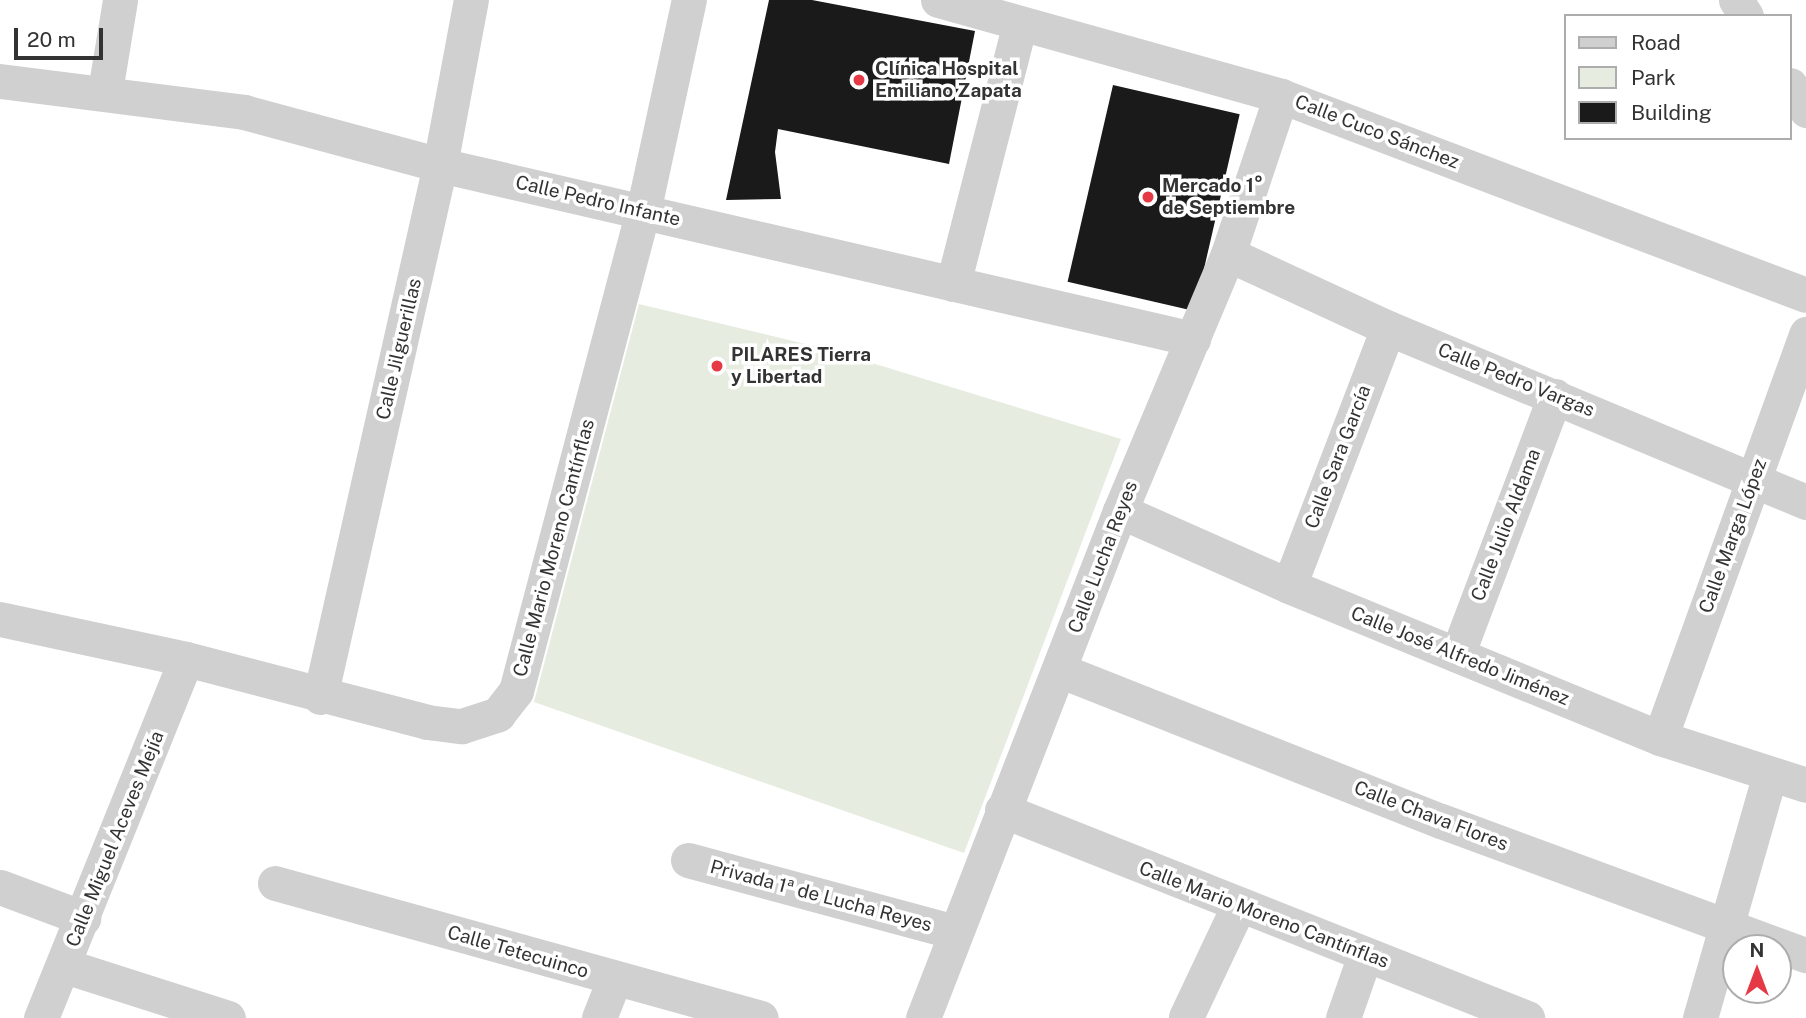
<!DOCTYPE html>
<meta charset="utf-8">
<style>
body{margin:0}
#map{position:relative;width:1806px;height:1018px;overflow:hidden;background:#fff;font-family:"Public Sans",sans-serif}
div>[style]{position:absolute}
.green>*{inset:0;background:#e6ecdf}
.building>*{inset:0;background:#1a1a1a;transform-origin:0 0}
.minor>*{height:35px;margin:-17.5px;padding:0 17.5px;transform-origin:17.5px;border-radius:17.5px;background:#d0d0d0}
.dots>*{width:19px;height:19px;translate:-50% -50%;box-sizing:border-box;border:4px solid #fff;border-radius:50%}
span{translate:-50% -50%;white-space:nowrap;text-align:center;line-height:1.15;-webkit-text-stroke:7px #fff;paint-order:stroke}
.poi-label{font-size:19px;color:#333;font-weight:700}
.left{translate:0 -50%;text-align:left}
.street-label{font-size:19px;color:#333}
.legend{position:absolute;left:1564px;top:14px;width:228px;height:126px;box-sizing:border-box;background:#fff;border:2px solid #adadad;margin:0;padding:9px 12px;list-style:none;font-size:21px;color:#333}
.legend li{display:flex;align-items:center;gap:14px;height:35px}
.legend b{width:35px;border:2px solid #adadad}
.north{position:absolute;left:1722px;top:934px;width:70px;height:70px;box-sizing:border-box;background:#fff;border:2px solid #adadad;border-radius:50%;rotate:0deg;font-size:19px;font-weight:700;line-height:28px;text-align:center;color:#333}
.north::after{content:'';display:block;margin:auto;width:24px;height:32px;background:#e63946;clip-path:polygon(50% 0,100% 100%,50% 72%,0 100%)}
.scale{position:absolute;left:14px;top:28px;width:89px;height:32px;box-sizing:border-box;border:4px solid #333;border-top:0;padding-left:9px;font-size:21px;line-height:24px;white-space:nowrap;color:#333;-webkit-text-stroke:5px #fff;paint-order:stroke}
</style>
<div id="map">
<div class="green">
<i style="clip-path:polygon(639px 304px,826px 349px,1121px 439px,964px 853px,534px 702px)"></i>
</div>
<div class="building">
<i style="clip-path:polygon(769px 0,812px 0,975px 31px,949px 164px,778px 129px,775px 152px,781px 199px,726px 200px)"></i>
<i style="left:1113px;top:85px;width:130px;height:202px;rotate:13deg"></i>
</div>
<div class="minor">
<i style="left:938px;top:0;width:356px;rotate:15.6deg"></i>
<i style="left:1281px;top:96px;width:561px;rotate:20.76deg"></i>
<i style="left:1736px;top:0;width:19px;rotate:58deg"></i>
<i style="left:0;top:81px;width:246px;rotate:7.2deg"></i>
<i style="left:244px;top:112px;width:203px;rotate:15.1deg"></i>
<i style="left:440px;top:165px;width:773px;rotate:13.01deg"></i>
<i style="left:1790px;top:85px;width:30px;rotate:57deg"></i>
<i style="left:105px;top:91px;width:92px;rotate:-80.6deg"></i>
<i style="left:1228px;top:254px;width:176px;rotate:24.8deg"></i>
<i style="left:1388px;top:328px;width:453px;rotate:22.6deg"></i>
<i style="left:953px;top:284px;width:269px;rotate:-75.6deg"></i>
<i style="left:1120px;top:511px;width:185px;rotate:23.9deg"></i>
<i style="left:1289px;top:586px;width:401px;rotate:22.3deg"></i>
<i style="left:1660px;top:738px;width:153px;rotate:17.8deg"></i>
<i style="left:1289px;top:586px;width:276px;rotate:-69deg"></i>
<i style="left:0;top:619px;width:190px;rotate:12.1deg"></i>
<i style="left:186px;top:659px;width:249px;rotate:14.6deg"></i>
<i style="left:427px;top:722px;width:35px;rotate:7deg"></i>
<i style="left:462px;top:726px;width:38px;rotate:-18deg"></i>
<i style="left:498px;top:714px;width:29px;rotate:-52deg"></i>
<i style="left:516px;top:691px;width:496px;rotate:-75.2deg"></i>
<i style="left:643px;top:212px;width:217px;rotate:-77.8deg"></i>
<i style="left:1457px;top:655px;width:277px;rotate:-69.3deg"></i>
<i style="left:1059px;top:670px;width:411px;rotate:21.6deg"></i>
<i style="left:1441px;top:821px;width:389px;rotate:20.2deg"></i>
<i style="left:320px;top:697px;width:545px;rotate:-77.29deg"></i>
<i style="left:440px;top:165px;width:168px;rotate:-79.4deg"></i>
<i style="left:1660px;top:738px;width:430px;rotate:-70.1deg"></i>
<i style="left:1002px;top:810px;width:565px;rotate:21.61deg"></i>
<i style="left:688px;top:860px;width:276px;rotate:15.1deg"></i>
<i style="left:275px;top:883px;width:504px;rotate:15.52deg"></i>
<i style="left:0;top:887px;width:89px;rotate:20.5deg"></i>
<i style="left:65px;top:966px;width:171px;rotate:17.7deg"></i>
<i style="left:1186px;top:1017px;width:122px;rotate:-64.7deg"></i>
<i style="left:41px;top:1018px;width:387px;rotate:-68deg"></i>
<i style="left:599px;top:1018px;width:41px;rotate:-68.5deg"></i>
<i style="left:923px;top:1018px;width:544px;rotate:-68.77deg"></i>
<i style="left:1120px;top:511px;width:279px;rotate:-67.2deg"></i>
<i style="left:1228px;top:254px;width:167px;rotate:-71.5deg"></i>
<i style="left:1343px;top:1018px;width:67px;rotate:-70.8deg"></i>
<i style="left:1700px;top:1018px;width:254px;rotate:-74deg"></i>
</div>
<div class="dots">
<i style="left:859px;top:80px;background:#e63946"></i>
<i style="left:1148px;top:197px;background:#e63946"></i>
<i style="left:717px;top:366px;background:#e63946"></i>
</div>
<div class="poi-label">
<span class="left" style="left:875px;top:80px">Clínica Hospital<br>Emiliano Zapata</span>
<span class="left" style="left:1162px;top:197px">Mercado 1°<br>de Septiembre</span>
<span class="left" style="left:731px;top:366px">PILARES Tierra<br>y Libertad</span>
</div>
<div class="street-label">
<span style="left:1377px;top:132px;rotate:21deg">Calle Cuco Sánchez</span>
<span style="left:598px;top:201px;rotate:13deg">Calle Pedro Infante</span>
<span style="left:399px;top:349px;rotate:-77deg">Calle Jilguerillas</span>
<span style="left:1516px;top:380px;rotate:22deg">Calle Pedro Vargas</span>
<span style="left:1338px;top:457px;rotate:-69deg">Calle Sara García</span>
<span style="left:1506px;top:525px;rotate:-69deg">Calle Julio Aldama</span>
<span style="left:1733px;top:536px;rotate:-70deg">Calle Marga López</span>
<span style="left:554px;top:548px;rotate:-75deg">Calle Mario Moreno Cantínflas</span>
<span style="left:1103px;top:557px;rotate:-69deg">Calle Lucha Reyes</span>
<span style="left:1460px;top:656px;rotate:22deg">Calle José Alfredo Jiménez</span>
<span style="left:1431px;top:816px;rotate:21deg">Calle Chava Flores</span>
<span style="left:115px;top:839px;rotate:-68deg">Calle Miguel Aceves Mejía</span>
<span style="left:821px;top:896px;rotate:15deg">Privada 1ª de Lucha Reyes</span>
<span style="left:1264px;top:915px;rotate:21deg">Calle Mario Moreno Cantínflas</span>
<span style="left:518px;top:952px;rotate:16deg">Calle Tetecuinco</span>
</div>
<ul class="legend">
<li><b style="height:9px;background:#d0d0d0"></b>Road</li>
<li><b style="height:19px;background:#e6ecdf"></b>Park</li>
<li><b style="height:19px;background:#1a1a1a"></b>Building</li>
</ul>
<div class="north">N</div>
<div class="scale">20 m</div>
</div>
